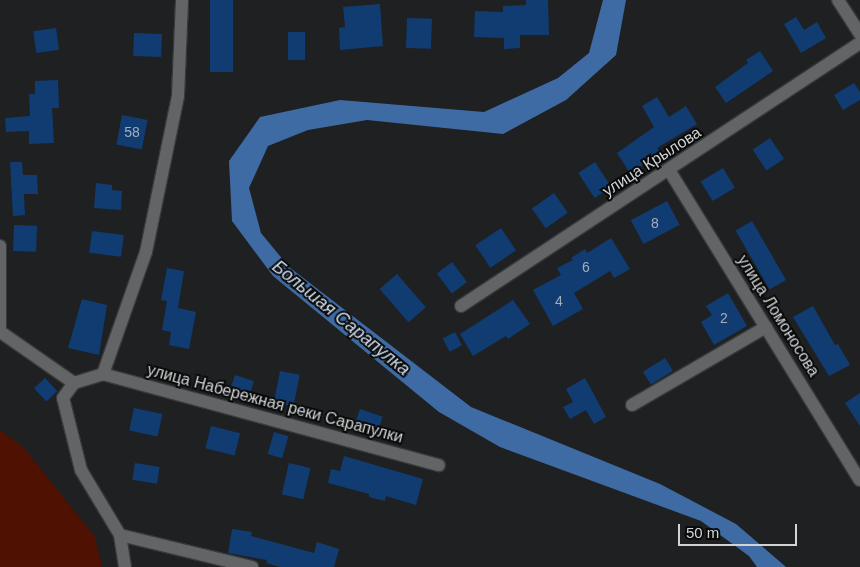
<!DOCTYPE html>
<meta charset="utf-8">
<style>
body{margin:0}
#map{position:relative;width:860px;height:567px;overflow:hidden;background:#1e2022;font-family:Helvetica,sans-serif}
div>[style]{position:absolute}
.green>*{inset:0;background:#4f1102}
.water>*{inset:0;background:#3f6ba4}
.building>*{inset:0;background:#113c72;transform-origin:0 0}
.roads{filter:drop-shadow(1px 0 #383a3b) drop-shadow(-1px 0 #383a3b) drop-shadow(0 1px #383a3b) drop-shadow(0 -1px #383a3b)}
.minor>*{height:12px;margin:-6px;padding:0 6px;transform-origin:6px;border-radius:6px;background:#626466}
.tertiary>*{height:12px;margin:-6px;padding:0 6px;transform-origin:6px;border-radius:6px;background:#626466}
span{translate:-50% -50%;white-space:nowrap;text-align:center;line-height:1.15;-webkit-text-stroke:4px #090a0a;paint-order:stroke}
.number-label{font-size:14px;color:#a2adbc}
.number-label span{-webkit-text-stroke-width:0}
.street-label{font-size:16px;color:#d2d3d5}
.water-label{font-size:18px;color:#d1ddee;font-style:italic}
.scale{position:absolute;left:678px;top:524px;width:119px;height:22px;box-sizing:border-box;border:2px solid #d2d3d5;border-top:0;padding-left:6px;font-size:15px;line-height:18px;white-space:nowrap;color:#d2d3d5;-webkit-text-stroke:4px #090a0a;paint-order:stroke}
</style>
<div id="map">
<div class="green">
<i style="clip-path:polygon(0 430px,24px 448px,95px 537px,102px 567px,0 567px)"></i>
</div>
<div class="water">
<i style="clip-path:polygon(603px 0,626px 0,616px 55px,566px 100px,503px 134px,367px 120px,308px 130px,268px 146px,249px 188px,261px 233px,289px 267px,471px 407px,660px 484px,736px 524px,786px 567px,757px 567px,749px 556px,701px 521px,500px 447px,439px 412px,273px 276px,232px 221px,229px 161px,260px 117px,340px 100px,484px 112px,558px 78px,589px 53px)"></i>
</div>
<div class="building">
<i style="left:210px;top:0;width:23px;height:72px"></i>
<i style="clip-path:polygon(526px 0,548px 0,549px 35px,520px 35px,520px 48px,504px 49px,504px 38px,474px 37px,475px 11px,503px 12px,503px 6px,526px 5px)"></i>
<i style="clip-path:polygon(380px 4px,383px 46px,340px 50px,339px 28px,345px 27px,343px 7px)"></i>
<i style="clip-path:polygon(796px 17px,804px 30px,817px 22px,826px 38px,801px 53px,784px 24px)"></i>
<i style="left:407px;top:18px;width:25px;height:30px;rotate:2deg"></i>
<i style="left:56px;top:28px;width:22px;height:23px;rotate:82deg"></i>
<i style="left:288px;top:32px;width:17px;height:28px"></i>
<i style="left:134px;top:33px;width:28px;height:23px;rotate:2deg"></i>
<i style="clip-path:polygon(760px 51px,773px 71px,726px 103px,715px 87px,748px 63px,746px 60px)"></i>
<i style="clip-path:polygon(58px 80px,59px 108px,52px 108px,54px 143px,29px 144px,29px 131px,6px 132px,5px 118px,30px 116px,29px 94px,35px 94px,35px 81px)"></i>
<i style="clip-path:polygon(854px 83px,860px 92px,860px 100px,843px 110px,834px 95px)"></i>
<i style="clip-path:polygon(657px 97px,669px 117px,686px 106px,697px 124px,657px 148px,661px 154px,630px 173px,617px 153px,654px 127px,642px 106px)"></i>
<i style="left:122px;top:115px;width:26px;height:30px;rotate:11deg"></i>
<i style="left:770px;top:138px;width:25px;height:21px;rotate:56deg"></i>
<i style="clip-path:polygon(10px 162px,22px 162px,23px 175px,37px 175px,38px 194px,24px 194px,25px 215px,13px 216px)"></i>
<i style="left:595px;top:162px;width:30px;height:20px;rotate:57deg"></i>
<i style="left:723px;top:168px;width:23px;height:26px;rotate:59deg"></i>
<i style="clip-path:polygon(96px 183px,112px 185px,112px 190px,122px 191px,121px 210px,94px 208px)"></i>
<i style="left:554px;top:193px;width:24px;height:27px;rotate:55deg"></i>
<i style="left:667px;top:201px;width:27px;height:41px;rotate:62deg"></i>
<i style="left:752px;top:221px;width:68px;height:19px;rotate:60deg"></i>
<i style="left:14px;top:225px;width:23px;height:26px;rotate:2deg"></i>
<i style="left:501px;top:228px;width:27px;height:31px;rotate:56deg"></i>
<i style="left:92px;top:231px;width:32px;height:22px;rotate:7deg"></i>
<i style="clip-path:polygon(611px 238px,630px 269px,614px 278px,610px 271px,574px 293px,583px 309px,553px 326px,533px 290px,561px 275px,557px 268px,573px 260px,571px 258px,585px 249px,587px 253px)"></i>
<i style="left:452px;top:262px;width:25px;height:19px;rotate:53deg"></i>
<i style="clip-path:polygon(167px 268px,184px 271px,178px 308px,196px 312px,189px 349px,169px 345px,171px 332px,162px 330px,167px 301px,161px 300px)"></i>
<i style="left:397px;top:274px;width:44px;height:23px;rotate:49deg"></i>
<i style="clip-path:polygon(728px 293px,747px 326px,714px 345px,701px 322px,712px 315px,706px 306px)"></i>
<i style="clip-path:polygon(82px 299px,107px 305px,99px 355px,68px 348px)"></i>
<i style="clip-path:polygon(513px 300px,530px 324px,508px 339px,506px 336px,473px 356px,460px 334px)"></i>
<i style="clip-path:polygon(813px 306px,835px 345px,838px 344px,850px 365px,829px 376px,793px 317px)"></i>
<i style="left:455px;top:332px;width:15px;height:14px;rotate:62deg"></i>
<i style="left:665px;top:358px;width:15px;height:26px;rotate:58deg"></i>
<i style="left:280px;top:371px;width:20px;height:32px;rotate:11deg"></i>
<i style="left:235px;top:375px;width:20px;height:18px;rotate:18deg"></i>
<i style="left:45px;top:378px;width:18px;height:15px;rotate:47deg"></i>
<i style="clip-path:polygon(585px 378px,606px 417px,594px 424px,586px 410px,570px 419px,563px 407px,573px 402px,566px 389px)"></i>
<i style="clip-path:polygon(860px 393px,860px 426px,845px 403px)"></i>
<i style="left:134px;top:408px;width:29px;height:23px;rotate:12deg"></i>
<i style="left:360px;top:409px;width:24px;height:17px;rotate:19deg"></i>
<i style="left:211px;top:426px;width:30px;height:23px;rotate:14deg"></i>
<i style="left:274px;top:432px;width:15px;height:23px;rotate:16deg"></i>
<i style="clip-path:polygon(344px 456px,423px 479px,416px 505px,386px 496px,385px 501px,369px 497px,369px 494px,328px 483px,331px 469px,340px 471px)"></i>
<i style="left:135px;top:463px;width:25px;height:17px;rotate:9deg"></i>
<i style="left:289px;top:463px;width:22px;height:32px;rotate:13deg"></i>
<i style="clip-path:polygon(232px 529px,252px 532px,251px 536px,314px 553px,317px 542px,339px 549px,334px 567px,280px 567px,266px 563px,267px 560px,228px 553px)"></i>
</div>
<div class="roads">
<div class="minor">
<i style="left:669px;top:170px;width:364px;rotate:58.4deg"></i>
<i style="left:0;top:246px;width:87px;rotate:90deg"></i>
<i style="left:461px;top:306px;width:478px;rotate:-33.4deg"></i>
<i style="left:2px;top:333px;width:88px;rotate:34.8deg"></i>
<i style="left:103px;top:374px;width:348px;rotate:15.2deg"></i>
<i style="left:632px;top:405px;width:155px;rotate:-30.2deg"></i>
<i style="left:120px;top:535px;width:136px;rotate:13.6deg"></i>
<i style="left:125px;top:567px;width:32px;rotate:-99deg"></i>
<i style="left:120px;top:535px;width:76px;rotate:-121deg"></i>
<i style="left:81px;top:470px;width:74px;rotate:-104deg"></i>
<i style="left:63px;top:398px;width:19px;rotate:-54deg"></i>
<i style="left:74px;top:383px;width:30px;rotate:-17deg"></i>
<i style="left:103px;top:374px;width:129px;rotate:-70.6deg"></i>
<i style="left:146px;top:252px;width:159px;rotate:-78.4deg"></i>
<i style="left:178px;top:96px;width:96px;rotate:-87.6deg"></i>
</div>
<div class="tertiary">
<i style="left:838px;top:0;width:40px;rotate:57.1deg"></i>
</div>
</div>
<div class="number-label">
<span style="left:132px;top:132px">58</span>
<span style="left:655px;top:223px">8</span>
<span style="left:586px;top:267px">6</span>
<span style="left:559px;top:301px">4</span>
<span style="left:724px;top:318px">2</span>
</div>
<div class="street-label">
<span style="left:652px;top:162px;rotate:-33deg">улица Крылова</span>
<span style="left:778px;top:316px;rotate:58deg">улица Ломоносова</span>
<span style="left:275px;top:404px;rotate:15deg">улица Набережная реки Сарапулки</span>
</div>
<div class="water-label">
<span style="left:341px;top:318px;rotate:39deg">Большая Сарапулка</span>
</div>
<div class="scale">50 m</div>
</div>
